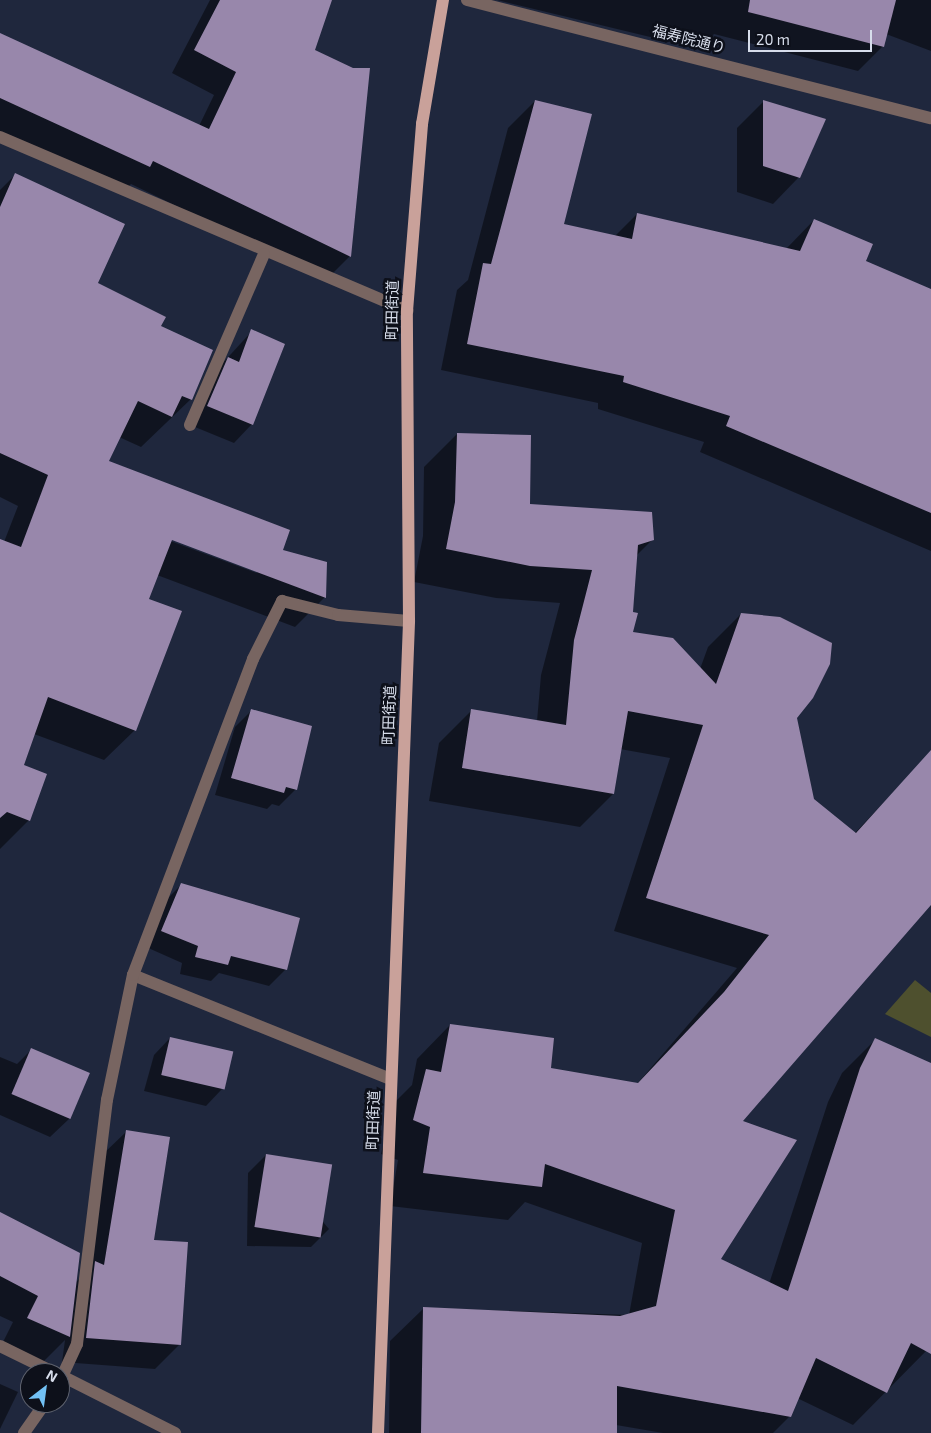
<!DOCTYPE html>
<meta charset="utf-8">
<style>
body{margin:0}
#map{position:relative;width:931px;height:1433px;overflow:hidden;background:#1f273d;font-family:"Exo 2","Noto Sans JP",sans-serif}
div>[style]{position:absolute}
.green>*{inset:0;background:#4e502e}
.shadow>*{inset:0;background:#0007}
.building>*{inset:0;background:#9887ab;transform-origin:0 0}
.minor>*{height:12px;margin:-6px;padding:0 6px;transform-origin:6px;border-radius:6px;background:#786561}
.major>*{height:12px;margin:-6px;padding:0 6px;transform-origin:6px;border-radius:6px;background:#c9a19a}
span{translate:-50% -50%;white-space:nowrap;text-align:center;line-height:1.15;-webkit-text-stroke:5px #0d101a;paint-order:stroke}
.street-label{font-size:15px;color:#d7ddeb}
.north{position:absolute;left:20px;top:1363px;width:50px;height:50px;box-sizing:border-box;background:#0d101a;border:1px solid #5e626e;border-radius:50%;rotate:30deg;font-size:14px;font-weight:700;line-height:20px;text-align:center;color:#d7ddeb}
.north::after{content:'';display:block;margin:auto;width:18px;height:22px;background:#72c1f5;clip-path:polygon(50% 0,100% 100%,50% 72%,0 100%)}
.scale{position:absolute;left:748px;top:30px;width:124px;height:22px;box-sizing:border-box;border:2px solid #d7ddeb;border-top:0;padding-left:6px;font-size:15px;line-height:18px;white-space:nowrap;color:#d7ddeb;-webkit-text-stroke:4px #0d101a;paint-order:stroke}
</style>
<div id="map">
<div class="green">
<i style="clip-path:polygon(915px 980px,931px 993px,931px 1037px,885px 1014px)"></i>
</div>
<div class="shadow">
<i style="clip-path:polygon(210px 0,331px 0,313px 50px,352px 69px,369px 69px,349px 257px,327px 279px,131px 184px,126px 189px,0 131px,0 34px,199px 126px,214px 95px,172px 73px)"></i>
<i style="clip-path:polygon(497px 0,931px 0,931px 51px,886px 34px,883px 46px,858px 71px,714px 34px,700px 49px)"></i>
<i style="clip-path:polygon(535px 101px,563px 225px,615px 236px,637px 214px,786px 249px,814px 220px,864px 261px,931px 290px,931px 551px,700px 452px,704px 442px,598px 409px,598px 403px,441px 370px,457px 290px,468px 280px,508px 128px)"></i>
<i style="clip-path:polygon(763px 102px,799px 177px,773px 204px,737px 192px,737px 128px)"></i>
<i style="clip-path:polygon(evenodd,15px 175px,96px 284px,159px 327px,191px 399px,141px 447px,119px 437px,107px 462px,281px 551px,325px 597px,295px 627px,157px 575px,147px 599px,135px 730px,104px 760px,34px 734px,22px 766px,29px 820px,0 849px,0 540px,4px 542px,18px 506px,0 497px,0 190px,15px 175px,166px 536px,257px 570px,257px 573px,165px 539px,166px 536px)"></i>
<i style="clip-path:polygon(252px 331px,252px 424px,234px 443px,190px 425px,210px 377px)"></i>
<i style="clip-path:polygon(457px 434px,529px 505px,653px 539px,636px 556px,631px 633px,700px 669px,708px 647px,741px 614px,795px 718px,813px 800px,854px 834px,931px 752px,931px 903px,740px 1122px,719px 1260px,769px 1284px,828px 1102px,842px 1073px,875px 1040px,931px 1065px,931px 1346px,853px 1425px,797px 1398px,790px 1416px,773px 1433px,663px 1433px,616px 1425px,616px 1433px,389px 1433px,390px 1341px,424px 1308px,629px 1315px,642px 1243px,525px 1202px,508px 1220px,390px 1206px,398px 1160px,381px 1154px,393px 1104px,412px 1085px,417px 1059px,450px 1025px,549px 1069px,637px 1084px,737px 968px,614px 931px,670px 758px,620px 749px,613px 794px,580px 827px,429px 801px,439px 743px,472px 710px,537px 721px,541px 675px,560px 603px,496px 598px,414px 582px,423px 536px,424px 467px)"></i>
<i style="clip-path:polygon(251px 711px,296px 789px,279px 806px,272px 804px,267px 809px,215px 795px,235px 727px)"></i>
<i style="clip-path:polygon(182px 884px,286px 969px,269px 986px,219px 973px,211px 981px,180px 974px,182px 963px,146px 947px,165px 901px)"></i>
<i style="clip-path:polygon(170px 1038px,222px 1089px,206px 1106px,144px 1091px,154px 1055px)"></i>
<i style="clip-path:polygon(32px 1049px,88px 1074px,69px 1119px,50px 1137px,0 1115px,0 1057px,17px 1064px)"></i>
<i style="clip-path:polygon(127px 1131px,180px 1344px,155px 1369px,62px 1362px,65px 1340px,43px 1362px,2px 1344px,13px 1322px,0 1316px,0 1214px,75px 1283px,83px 1275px,102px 1155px)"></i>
<i style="clip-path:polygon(266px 1155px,329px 1229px,311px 1247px,247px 1246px,248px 1173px)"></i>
<i style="clip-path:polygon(0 1384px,18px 1392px,0 1429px)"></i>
</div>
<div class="building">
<i style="clip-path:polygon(220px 0,332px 0,315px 50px,353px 68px,370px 68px,351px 257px,153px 161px,150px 167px,0 98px,0 33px,209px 129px,236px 72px,194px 50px)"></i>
<i style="clip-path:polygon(750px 0,896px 0,884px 47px,748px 12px)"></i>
<i style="clip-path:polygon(535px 100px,592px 114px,564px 224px,632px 239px,637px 213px,800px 251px,814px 219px,873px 244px,866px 261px,931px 289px,931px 513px,726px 426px,730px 416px,623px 382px,624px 376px,467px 344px,483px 263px,491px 264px)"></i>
<i style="clip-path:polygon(763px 100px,826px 119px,800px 178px,763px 166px)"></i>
<i style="clip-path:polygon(15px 173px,125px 224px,98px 283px,166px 317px,161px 326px,213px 350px,192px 400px,182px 396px,172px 417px,138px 401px,109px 461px,290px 530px,283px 550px,327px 562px,326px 598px,172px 540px,149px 599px,182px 611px,136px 731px,48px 697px,24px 765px,47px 774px,30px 821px,7px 812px,0 818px,0 539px,21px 547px,48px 475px,0 453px,0 207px)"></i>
<i style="clip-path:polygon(251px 329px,285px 344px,253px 425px,207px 406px,228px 357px,239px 362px)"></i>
<i style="clip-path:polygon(457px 433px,531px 435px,530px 504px,652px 512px,654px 540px,638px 545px,633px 612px,638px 613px,633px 632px,673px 638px,716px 684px,741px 613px,780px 617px,832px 643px,830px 664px,813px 698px,797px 718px,814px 799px,856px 833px,931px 750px,931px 905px,743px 1121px,797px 1140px,721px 1259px,788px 1291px,860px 1068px,875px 1038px,931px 1063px,931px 1354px,911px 1343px,887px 1393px,816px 1358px,791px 1417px,617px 1386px,617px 1433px,421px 1433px,423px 1307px,620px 1316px,656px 1306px,675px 1210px,545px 1164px,542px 1187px,423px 1173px,430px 1127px,413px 1120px,426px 1069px,441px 1072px,450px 1024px,554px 1038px,551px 1068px,638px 1083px,724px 992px,769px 935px,646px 898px,703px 725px,628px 711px,614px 794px,462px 768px,471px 709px,566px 725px,574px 640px,592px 570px,530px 566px,446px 549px,455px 502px)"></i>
<i style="clip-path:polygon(251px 709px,312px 726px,297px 790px,286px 787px,284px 793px,231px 778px)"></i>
<i style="clip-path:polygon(181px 883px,300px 918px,287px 970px,231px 956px,228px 965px,195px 957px,198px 946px,161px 931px)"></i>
<i style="left:170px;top:1037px;width:65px;height:39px;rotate:13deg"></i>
<i style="left:31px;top:1048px;width:64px;height:50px;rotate:23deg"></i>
<i style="clip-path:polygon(126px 1130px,170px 1137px,154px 1240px,188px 1242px,181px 1345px,86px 1338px,95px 1261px,104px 1265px)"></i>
<i style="left:266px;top:1154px;width:67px;height:74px;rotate:9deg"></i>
<i style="clip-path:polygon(0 1212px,80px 1253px,70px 1337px,27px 1318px,38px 1296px,0 1276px)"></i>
</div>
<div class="minor">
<i style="left:467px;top:0;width:479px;rotate:14.3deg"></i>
<i style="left:0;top:137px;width:443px;rotate:23.1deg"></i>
<i style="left:190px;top:425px;width:186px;rotate:-66.6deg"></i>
<i style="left:133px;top:975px;width:278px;rotate:22deg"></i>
<i style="left:0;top:1346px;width:61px;rotate:26.1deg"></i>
<i style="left:60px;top:1375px;width:129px;rotate:26.8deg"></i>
<i style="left:60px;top:1381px;width:41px;rotate:-65.3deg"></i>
<i style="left:77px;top:1344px;width:246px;rotate:-83deg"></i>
<i style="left:107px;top:1100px;width:128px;rotate:-78.3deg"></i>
<i style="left:133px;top:975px;width:338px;rotate:-69.2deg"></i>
<i style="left:253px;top:659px;width:65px;rotate:-63.4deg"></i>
<i style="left:282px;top:601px;width:58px;rotate:14deg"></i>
<i style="left:338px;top:615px;width:71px;rotate:4.8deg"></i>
<i style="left:24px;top:1433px;width:37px;rotate:-55deg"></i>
</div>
<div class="major">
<i style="left:378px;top:1433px;width:813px;rotate:-87.81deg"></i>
<i style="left:409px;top:621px;width:310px;rotate:-90.4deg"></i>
<i style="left:407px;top:311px;width:188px;rotate:-85.4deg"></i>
<i style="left:422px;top:124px;width:126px;rotate:-80.4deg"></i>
</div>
<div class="street-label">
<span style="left:689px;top:39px;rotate:14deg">福寿院通り</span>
<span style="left:392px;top:310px;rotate:-89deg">町田街道</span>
<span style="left:389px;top:715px;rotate:-88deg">町田街道</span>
<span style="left:373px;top:1120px;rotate:-88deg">町田街道</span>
</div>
<div class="north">N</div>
<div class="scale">20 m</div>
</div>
